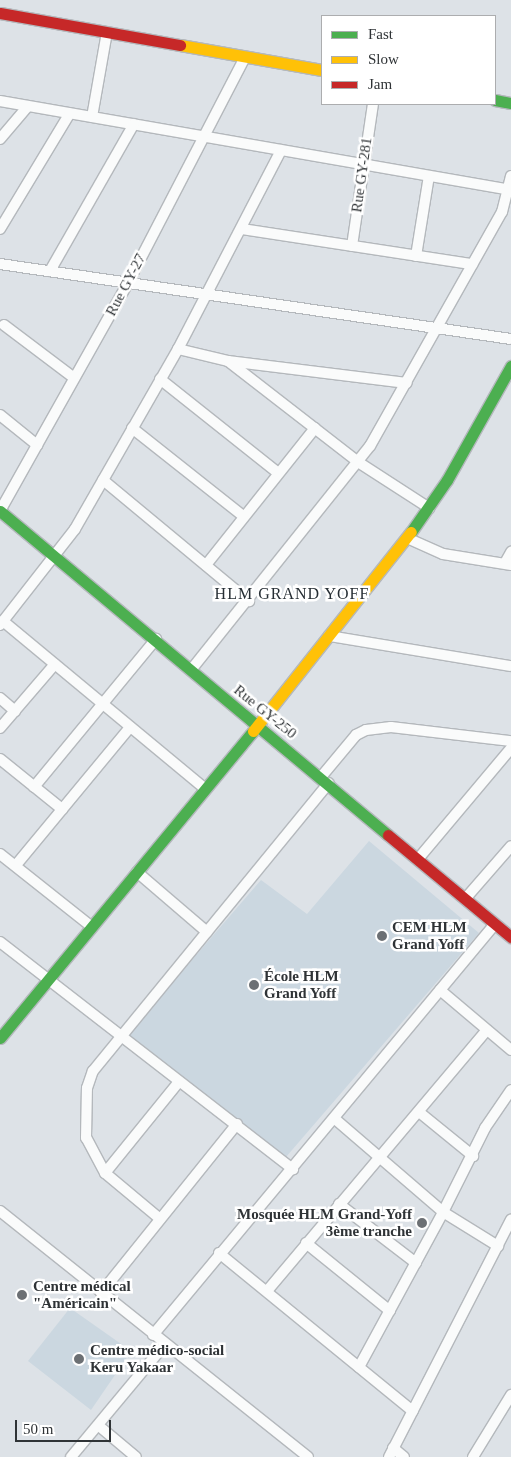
<!DOCTYPE html>
<meta charset="utf-8">
<style>
body{margin:0}
#map{position:relative;width:511px;height:1457px;overflow:hidden;background:#dde2e7;font-family:"Times New Roman",serif}
div>[style]{position:absolute}
.built>*{inset:0;background:#cbd7e0}
.roads{filter:drop-shadow(1px 0 #b4b8bc) drop-shadow(-1px 0 #b4b8bc) drop-shadow(0 1px #b4b8bc) drop-shadow(0 -1px #b4b8bc)}
.street>*{height:10px;margin:-5px;padding:0 5px;transform-origin:5px;border-radius:5px;background:#fafbfb}
.fast>*{height:11px;margin:-5.5px;padding:0 5.5px;transform-origin:5.5px;border-radius:5.5px;background:#4caf50}
.slow>*{height:11px;margin:-5.5px;padding:0 5.5px;transform-origin:5.5px;border-radius:5.5px;background:#ffc107}
.jam>*{height:11px;margin:-5.5px;padding:0 5.5px;transform-origin:5.5px;border-radius:5.5px;background:#c62828}
.dots>*{width:14px;height:14px;translate:-50% -50%;box-sizing:border-box;border:2px solid #fff;border-radius:50%}
span{translate:-50% -50%;white-space:nowrap;text-align:center;line-height:1.15;-webkit-text-stroke:5px #fff;paint-order:stroke}
.street-label{font-size:15px;color:#2f3336}
.poi-label{font-size:15px;color:#2f3336;font-weight:700}
.left{translate:0 -50%;text-align:left}
.right{translate:-100% -50%;text-align:right}
.neighbourhood-label{font-size:16px;color:#262e34;letter-spacing:1px}
.legend{position:absolute;left:321px;top:15px;width:175px;height:90px;box-sizing:border-box;background:#fff;border:1px solid #acadaf;margin:0;padding:6px 9px;list-style:none;font-size:15px;color:#2f3336}
.legend li{display:flex;align-items:center;gap:10px;height:25px}
.legend b{width:25px;border:1px solid #acadaf}
.scale{position:absolute;left:15px;top:1420px;width:96px;height:22px;box-sizing:border-box;border:2px solid #2f3336;border-top:0;padding-left:6px;font-size:15px;line-height:18px;white-space:nowrap;color:#2f3336;-webkit-text-stroke:4px #fff;paint-order:stroke}
</style>
<div id="map">
<div class="built">
<i style="clip-path:polygon(369px 841px,479px 933px,286px 1157px,128px 1034px,261px 880px,307px 914px)"></i>
<i style="clip-path:polygon(70px 1308px,124px 1346px,128px 1356px,91px 1410px,28px 1361px)"></i>
</div>
<div class="roads">
<div class="street">
<i style="left:0;top:101px;width:519px;rotate:9.88deg"></i>
<i style="left:92px;top:117px;width:86px;rotate:-80deg"></i>
<i style="left:0;top:139px;width:43px;rotate:-49.7deg"></i>
<i style="left:0;top:229px;width:135px;rotate:-58.9deg"></i>
<i style="left:242px;top:229px;width:233px;rotate:8.7deg"></i>
<i style="left:352px;top:246px;width:144px;rotate:-81.6deg"></i>
<i style="left:416px;top:256px;width:81px;rotate:-80.8deg"></i>
<i style="left:0;top:264px;width:516px;rotate:8.35deg"></i>
<i style="left:50px;top:271px;width:169px;rotate:-60.3deg"></i>
<i style="left:4px;top:325px;width:88px;rotate:37.1deg"></i>
<i style="left:178px;top:349px;width:51px;rotate:13.5deg"></i>
<i style="left:228px;top:361px;width:180px;rotate:7deg"></i>
<i style="left:228px;top:361px;width:165px;rotate:37.8deg"></i>
<i style="left:358px;top:462px;width:85px;rotate:32.9deg"></i>
<i style="left:160px;top:379px;width:151px;rotate:38.5deg"></i>
<i style="left:0;top:415px;width:48px;rotate:39deg"></i>
<i style="left:132px;top:428px;width:142px;rotate:38.4deg"></i>
<i style="left:103px;top:480px;width:190px;rotate:39.7deg"></i>
<i style="left:0;top:511px;width:264px;rotate:-60.7deg"></i>
<i style="left:129px;top:281px;width:252px;rotate:-62.6deg"></i>
<i style="left:407px;top:538px;width:39px;rotate:24deg"></i>
<i style="left:443px;top:554px;width:69px;rotate:9.2deg"></i>
<i style="left:505px;top:563px;width:13px;rotate:-61deg"></i>
<i style="left:206px;top:565px;width:175px;rotate:-51.5deg"></i>
<i style="left:3px;top:621px;width:263px;rotate:39.7deg"></i>
<i style="left:0;top:625px;width:122px;rotate:-52deg"></i>
<i style="left:75px;top:529px;width:207px;rotate:-60.2deg"></i>
<i style="left:178px;top:349px;width:224px;rotate:-62.6deg"></i>
<i style="left:329px;top:636px;width:184px;rotate:9.4deg"></i>
<i style="left:191px;top:670px;width:287px;rotate:-51.4deg"></i>
<i style="left:370px;top:446px;width:269px;rotate:-60.6deg"></i>
<i style="left:502px;top:212px;width:37px;rotate:-76deg"></i>
<i style="left:0;top:698px;width:20px;rotate:41deg"></i>
<i style="left:0;top:728px;width:84px;rotate:-49.3deg"></i>
<i style="left:0;top:759px;width:80px;rotate:38.9deg"></i>
<i style="left:321px;top:777px;width:55px;rotate:-50.2deg"></i>
<i style="left:356px;top:735px;width:11px;rotate:-27deg"></i>
<i style="left:366px;top:730px;width:25px;rotate:-7deg"></i>
<i style="left:391px;top:727px;width:121px;rotate:6.7deg"></i>
<i style="left:34px;top:787px;width:192px;rotate:-50.5deg"></i>
<i style="left:0;top:854px;width:116px;rotate:38.4deg"></i>
<i style="left:418px;top:859px;width:145px;rotate:-50deg"></i>
<i style="left:16px;top:865px;width:179px;rotate:-50.4deg"></i>
<i style="left:137px;top:872px;width:92px;rotate:40.6deg"></i>
<i style="left:465px;top:899px;width:70px;rotate:-49deg"></i>
<i style="left:0;top:942px;width:371px;rotate:37.8deg"></i>
<i style="left:440px;top:990px;width:93px;rotate:40.2deg"></i>
<i style="left:419px;top:1112px;width:70px;rotate:39.2deg"></i>
<i style="left:335px;top:1119px;width:143px;rotate:40.7deg"></i>
<i style="left:443px;top:1212px;width:65px;rotate:31.7deg"></i>
<i style="left:105px;top:1173px;width:116px;rotate:-51deg"></i>
<i style="left:339px;top:1204px;width:97px;rotate:37.5deg"></i>
<i style="left:0;top:1211px;width:394px;rotate:38.6deg"></i>
<i style="left:159px;top:1218px;width:70px;rotate:-140.2deg"></i>
<i style="left:105px;top:1173px;width:40px;rotate:-118deg"></i>
<i style="left:86px;top:1138px;width:50px;rotate:-88.9deg"></i>
<i style="left:87px;top:1088px;width:18px;rotate:-71deg"></i>
<i style="left:93px;top:1071px;width:372px;rotate:-50.7deg"></i>
<i style="left:306px;top:1243px;width:108px;rotate:39deg"></i>
<i style="left:219px;top:1253px;width:250px;rotate:39.2deg"></i>
<i style="left:267px;top:1291px;width:341px;rotate:-49.9deg"></i>
<i style="left:101px;top:1293px;width:217px;rotate:-51.2deg"></i>
<i style="left:153px;top:1335px;width:535px;rotate:-50.24deg"></i>
<i style="left:359px;top:1367px;width:176px;rotate:-61.5deg"></i>
<i style="left:443px;top:1212px;width:94px;rotate:-63.4deg"></i>
<i style="left:485px;top:1128px;width:46px;rotate:-55.6deg"></i>
<i style="left:99px;top:1426px;width:48px;rotate:40deg"></i>
<i style="left:393px;top:1448px;width:14px;rotate:39deg"></i>
<i style="left:71px;top:1457px;width:147px;rotate:-50.2deg"></i>
<i style="left:389px;top:1457px;width:267px;rotate:-62.8deg"></i>
<i style="left:473px;top:1457px;width:73px;rotate:-58.5deg"></i>
</div>
<div class="fast">
<i style="left:495px;top:100px;width:16px;rotate:11deg"></i>
<i style="left:0;top:511px;width:505px;rotate:39.86deg"></i>
<i style="left:411px;top:532px;width:63px;rotate:-55.3deg"></i>
<i style="left:447px;top:480px;width:131px;rotate:-60.7deg"></i>
<i style="left:0;top:1038px;width:398px;rotate:-50.5deg"></i>
</div>
<div class="slow">
<i style="left:180px;top:45px;width:144px;rotate:10deg"></i>
<i style="left:253px;top:731px;width:254px;rotate:-51.6deg"></i>
</div>
<div class="jam">
<i style="left:0;top:13px;width:183px;rotate:10.1deg"></i>
<i style="left:388px;top:835px;width:160px;rotate:39.7deg"></i>
</div>
</div>
<div class="dots">
<i style="left:382px;top:936px;background:#6c7074"></i>
<i style="left:254px;top:985px;background:#6c7074"></i>
<i style="left:422px;top:1223px;background:#6c7074"></i>
<i style="left:22px;top:1295px;background:#6c7074"></i>
<i style="left:79px;top:1359px;background:#6c7074"></i>
</div>
<div class="street-label">
<span style="left:362px;top:175px;rotate:-82deg">Rue GY-281</span>
<span style="left:126px;top:285px;rotate:-62deg">Rue GY-27</span>
<span style="left:265px;top:712px;rotate:39deg">Rue GY-250</span>
</div>
<div class="poi-label">
<span class="left" style="left:392px;top:936px">CEM HLM<br>Grand Yoff</span>
<span class="left" style="left:264px;top:985px">École HLM<br>Grand Yoff</span>
<span class="right" style="left:412px;top:1223px">Mosquée HLM Grand-Yoff<br>3ème tranche</span>
<span class="left" style="left:33px;top:1295px">Centre médical<br>"Américain"</span>
<span class="left" style="left:90px;top:1359px">Centre médico-social<br>Keru Yakaar</span>
</div>
<div class="neighbourhood-label">
<span style="left:292px;top:594px">HLM GRAND YOFF</span>
</div>
<ul class="legend">
<li><b style="height:6px;background:#4caf50"></b>Fast</li>
<li><b style="height:6px;background:#ffc107"></b>Slow</li>
<li><b style="height:6px;background:#c62828"></b>Jam</li>
</ul>
<div class="scale">50 m</div>
</div>
